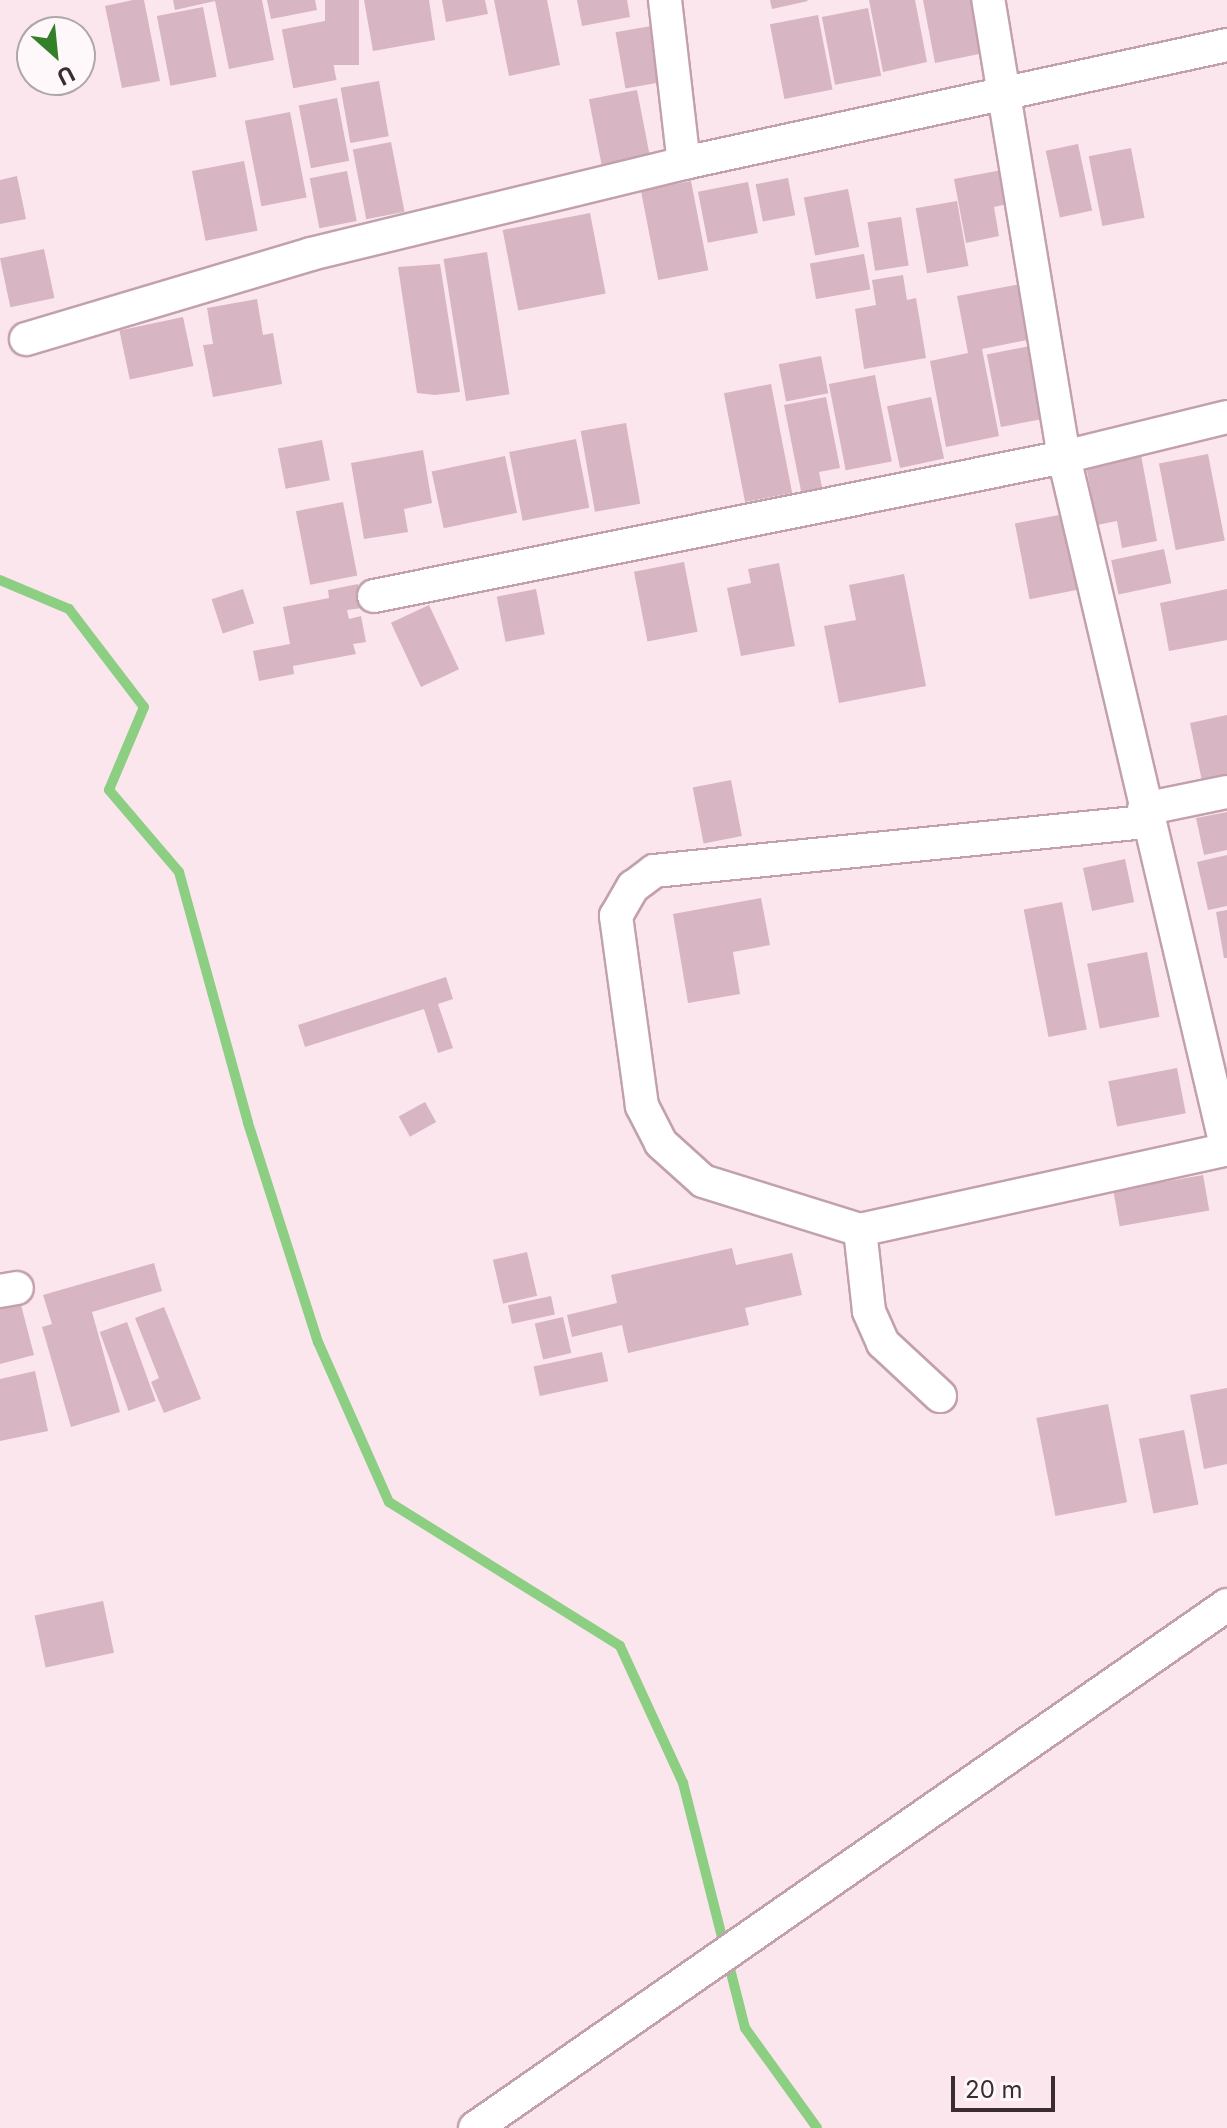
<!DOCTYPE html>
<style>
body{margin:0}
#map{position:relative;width:1227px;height:2128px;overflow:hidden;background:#fbe6ee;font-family:Inter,sans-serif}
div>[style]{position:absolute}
.stream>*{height:10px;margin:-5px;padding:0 5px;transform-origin:5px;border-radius:5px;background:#8cce82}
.building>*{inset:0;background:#d7b5c2;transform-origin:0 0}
.roads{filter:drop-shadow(2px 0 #c2a1ad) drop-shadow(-2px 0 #c2a1ad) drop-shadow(0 2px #c2a1ad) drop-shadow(0 -2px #c2a1ad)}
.street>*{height:32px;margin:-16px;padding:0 16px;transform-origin:16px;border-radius:16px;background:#fff}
span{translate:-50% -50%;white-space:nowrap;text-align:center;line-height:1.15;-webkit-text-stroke:7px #fff8fa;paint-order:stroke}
.north{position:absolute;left:16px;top:16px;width:80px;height:80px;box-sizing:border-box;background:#fff8fa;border:2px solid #b0a6aa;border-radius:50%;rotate:153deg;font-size:22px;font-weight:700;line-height:32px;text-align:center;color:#3a2c31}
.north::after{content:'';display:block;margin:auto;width:28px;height:36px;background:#348029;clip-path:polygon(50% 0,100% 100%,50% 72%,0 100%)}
.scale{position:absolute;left:951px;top:2076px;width:104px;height:36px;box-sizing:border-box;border:4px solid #3a2c31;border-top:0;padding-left:10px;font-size:24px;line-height:28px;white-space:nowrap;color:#3a2c31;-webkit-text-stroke:6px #fff8fa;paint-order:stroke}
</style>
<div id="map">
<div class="stream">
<i style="left:0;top:580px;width:75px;rotate:22.8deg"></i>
<i style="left:69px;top:609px;width:123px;rotate:52.6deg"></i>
<i style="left:144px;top:707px;width:90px;rotate:112.9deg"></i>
<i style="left:109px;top:790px;width:108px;rotate:49.5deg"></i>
<i style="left:179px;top:872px;width:260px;rotate:74.6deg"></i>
<i style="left:248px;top:1123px;width:230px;rotate:72.3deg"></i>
<i style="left:318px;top:1342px;width:175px;rotate:66.1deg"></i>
<i style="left:389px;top:1502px;width:272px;rotate:31.9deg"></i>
<i style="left:620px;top:1646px;width:151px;rotate:65.3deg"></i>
<i style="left:683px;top:1783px;width:253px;rotate:75.8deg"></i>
<i style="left:745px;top:2028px;width:123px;rotate:54.2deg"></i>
</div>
<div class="building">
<i style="clip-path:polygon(133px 0,144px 0,160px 81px,122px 88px,105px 6px)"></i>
<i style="clip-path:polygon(173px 0,262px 0,274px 60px,229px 69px,215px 1px,175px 10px)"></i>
<i style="clip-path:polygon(267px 0,315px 0,317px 10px,271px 19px)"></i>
<i style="left:325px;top:0;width:34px;height:65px"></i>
<i style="clip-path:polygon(364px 0,429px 0,435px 40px,373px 51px)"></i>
<i style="clip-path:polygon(442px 0,485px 0,488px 14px,446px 22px)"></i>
<i style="clip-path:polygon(494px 0,547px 0,560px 65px,509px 76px)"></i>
<i style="clip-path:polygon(577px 0,627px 0,630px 17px,582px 26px)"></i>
<i style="clip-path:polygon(770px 0,807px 0,808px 1px,772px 9px)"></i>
<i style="clip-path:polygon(869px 0,915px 0,927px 62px,883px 72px)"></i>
<i style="clip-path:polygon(923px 0,974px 0,984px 53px,935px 63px)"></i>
<i style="left:203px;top:7px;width:71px;height:47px;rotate:79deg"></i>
<i style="left:868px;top:8px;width:69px;height:47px;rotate:79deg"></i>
<i style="left:818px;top:15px;width:76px;height:49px;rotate:79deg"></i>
<i style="left:325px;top:21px;width:60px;height:44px;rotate:79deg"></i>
<i style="left:651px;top:26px;width:57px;height:36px;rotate:80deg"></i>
<i style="left:379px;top:81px;width:56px;height:39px;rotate:80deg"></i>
<i style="left:637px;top:90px;width:67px;height:49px;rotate:79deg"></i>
<i style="left:337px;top:98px;width:64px;height:39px;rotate:79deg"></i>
<i style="left:290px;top:112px;width:87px;height:46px;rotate:79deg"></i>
<i style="left:391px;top:142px;width:71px;height:39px;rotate:79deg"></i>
<i style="left:1078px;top:144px;width:68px;height:33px;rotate:78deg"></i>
<i style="left:1131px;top:148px;width:71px;height:43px;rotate:79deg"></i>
<i style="left:244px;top:161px;width:71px;height:53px;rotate:79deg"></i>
<i style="clip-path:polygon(1002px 170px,1008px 204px,994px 207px,999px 236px,966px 243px,954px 179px)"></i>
<i style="left:347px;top:171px;width:51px;height:38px;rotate:79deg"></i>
<i style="clip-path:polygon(17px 176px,26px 219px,0 224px,0 180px)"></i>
<i style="left:788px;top:178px;width:38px;height:33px;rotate:79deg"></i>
<i style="left:691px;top:181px;width:91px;height:51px;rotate:79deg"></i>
<i style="left:748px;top:182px;width:52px;height:51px;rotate:79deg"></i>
<i style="left:848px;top:189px;width:59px;height:45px;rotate:79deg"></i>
<i style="left:957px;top:201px;width:66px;height:42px;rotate:80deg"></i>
<i style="left:590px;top:213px;width:82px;height:89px;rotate:79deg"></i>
<i style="left:901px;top:217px;width:49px;height:34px;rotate:81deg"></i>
<i style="left:44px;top:249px;width:50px;height:45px;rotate:78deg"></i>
<i style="left:487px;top:252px;width:144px;height:44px;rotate:81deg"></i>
<i style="left:864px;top:254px;width:36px;height:55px;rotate:80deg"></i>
<i style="clip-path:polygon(440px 264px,460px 392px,435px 395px,417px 393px,398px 267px)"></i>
<i style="clip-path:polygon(903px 275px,907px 300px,916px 298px,926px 358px,864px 369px,855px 309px,876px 305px,872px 280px)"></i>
<i style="clip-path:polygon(1026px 283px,1037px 338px,982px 349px,999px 436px,946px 447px,930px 361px,968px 353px,957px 296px)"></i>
<i style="clip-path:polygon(257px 299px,263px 335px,273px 333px,282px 384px,213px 397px,203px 345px,213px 344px,207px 308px)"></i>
<i style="left:183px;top:317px;width:50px;height:65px;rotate:78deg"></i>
<i style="left:1030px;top:346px;width:74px;height:44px;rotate:79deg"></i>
<i style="left:821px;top:356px;width:38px;height:43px;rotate:79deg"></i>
<i style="left:875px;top:375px;width:88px;height:47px;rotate:79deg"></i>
<i style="left:771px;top:384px;width:111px;height:48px;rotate:79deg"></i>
<i style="clip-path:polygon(826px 397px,840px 468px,819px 472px,824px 497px,803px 501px,784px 405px)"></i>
<i style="left:931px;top:397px;width:63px;height:45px;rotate:78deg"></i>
<i style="left:626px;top:423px;width:82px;height:46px;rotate:80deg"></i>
<i style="left:576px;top:439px;width:70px;height:68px;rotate:79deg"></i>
<i style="left:322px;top:440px;width:41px;height:45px;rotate:79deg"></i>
<i style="clip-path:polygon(423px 450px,432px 503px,404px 509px,408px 532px,364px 539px,351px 463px)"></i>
<i style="left:1208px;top:454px;width:88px;height:50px;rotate:79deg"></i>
<i style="clip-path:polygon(1141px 455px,1157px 541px,1122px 548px,1117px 521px,1097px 525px,1086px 466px)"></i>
<i style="left:505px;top:456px;width:58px;height:75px;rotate:78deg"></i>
<i style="left:343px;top:502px;width:75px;height:48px;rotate:79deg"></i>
<i style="left:1064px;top:514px;width:77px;height:50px;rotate:79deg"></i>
<i style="left:1164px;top:549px;width:35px;height:54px;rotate:78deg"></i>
<i style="left:684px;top:562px;width:71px;height:51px;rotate:79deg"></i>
<i style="clip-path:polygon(779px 563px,795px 646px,741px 656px,727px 588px,751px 583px,748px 569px)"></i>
<i style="clip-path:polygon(904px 574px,926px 686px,839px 703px,824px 626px,856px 620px,849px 585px)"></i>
<i style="clip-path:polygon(358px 584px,362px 608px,347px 610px,349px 619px,361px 616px,366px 642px,353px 644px,356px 654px,293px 666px,294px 674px,259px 681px,253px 651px,290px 644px,283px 607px,329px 598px,328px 590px)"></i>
<i style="left:243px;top:589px;width:36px;height:33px;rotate:72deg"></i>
<i style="left:536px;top:589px;width:46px;height:40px;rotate:79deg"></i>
<i style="clip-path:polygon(1227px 589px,1227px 640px,1169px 651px,1160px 603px)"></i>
<i style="left:429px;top:605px;width:71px;height:42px;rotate:65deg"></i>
<i style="clip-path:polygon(1227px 715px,1227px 776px,1202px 781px,1190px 723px)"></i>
<i style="left:731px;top:780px;width:57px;height:39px;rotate:79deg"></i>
<i style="clip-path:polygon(1227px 812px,1227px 850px,1204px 855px,1196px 818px)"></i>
<i style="clip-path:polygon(1227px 855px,1227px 906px,1208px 910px,1197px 862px)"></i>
<i style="left:1125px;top:859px;width:44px;height:43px;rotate:78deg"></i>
<i style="clip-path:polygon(761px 898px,770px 945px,733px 952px,740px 994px,688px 1003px,673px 914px)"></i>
<i style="left:1062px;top:902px;width:130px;height:39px;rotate:79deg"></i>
<i style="clip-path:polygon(1227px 910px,1227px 958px,1224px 958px,1216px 912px)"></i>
<i style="left:1147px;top:952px;width:66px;height:61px;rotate:79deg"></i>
<i style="clip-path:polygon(446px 977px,453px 999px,438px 1004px,453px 1048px,438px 1053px,424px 1009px,305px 1047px,298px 1025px)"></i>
<i style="left:1177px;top:1068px;width:46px;height:70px;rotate:79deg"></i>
<i style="left:425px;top:1102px;width:23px;height:30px;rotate:61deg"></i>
<i style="left:1203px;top:1175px;width:36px;height:91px;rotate:80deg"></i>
<i style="clip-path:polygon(732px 1248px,736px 1265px,792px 1253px,802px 1295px,745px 1308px,749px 1325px,628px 1353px,622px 1325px,572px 1337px,567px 1315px,617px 1303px,611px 1275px)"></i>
<i style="left:527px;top:1252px;width:45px;height:35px;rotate:77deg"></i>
<i style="clip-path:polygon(154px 1263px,162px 1291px,92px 1312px,120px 1412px,71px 1427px,42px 1327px,52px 1324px,43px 1295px)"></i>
<i style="left:551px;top:1296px;width:19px;height:44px;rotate:78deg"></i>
<i style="clip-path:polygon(20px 1301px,34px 1355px,0 1364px,0 1307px)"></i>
<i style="clip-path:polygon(164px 1307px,201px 1399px,164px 1413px,151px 1382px,159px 1378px,135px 1318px)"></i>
<i style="left:563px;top:1317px;width:37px;height:29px;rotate:77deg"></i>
<i style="left:127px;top:1322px;width:84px;height:29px;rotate:70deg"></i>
<i style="left:602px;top:1352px;width:30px;height:70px;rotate:78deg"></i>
<i style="clip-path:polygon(35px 1371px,48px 1431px,0 1441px,0 1379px)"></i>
<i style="clip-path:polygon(1227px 1388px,1227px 1464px,1204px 1469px,1190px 1395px)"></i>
<i style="left:1108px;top:1404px;width:100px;height:73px;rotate:79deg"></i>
<i style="left:1184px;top:1430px;width:76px;height:46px;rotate:79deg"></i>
<i style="left:103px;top:1601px;width:53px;height:70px;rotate:78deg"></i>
</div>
<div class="roads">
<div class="street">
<i style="left:665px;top:0;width:164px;rotate:83.4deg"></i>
<i style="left:26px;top:339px;width:297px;rotate:-16.6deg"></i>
<i style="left:311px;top:254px;width:384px;rotate:-13.7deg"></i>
<i style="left:684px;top:163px;width:556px;rotate:-12.26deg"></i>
<i style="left:1227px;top:417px;width:168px;rotate:166.2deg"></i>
<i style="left:1064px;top:457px;width:712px;rotate:76.76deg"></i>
<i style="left:374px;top:596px;width:704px;rotate:-11.39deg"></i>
<i style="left:1064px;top:457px;width:463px;rotate:-99.4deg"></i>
<i style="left:1144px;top:809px;width:85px;rotate:-11.6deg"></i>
<i style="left:860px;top:1230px;width:376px;rotate:-12.4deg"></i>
<i style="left:0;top:1291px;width:17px;rotate:-10deg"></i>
<i style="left:940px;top:1396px;width:78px;rotate:-137.1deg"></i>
<i style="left:883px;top:1343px;width:35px;rotate:-114deg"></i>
<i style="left:869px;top:1311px;width:81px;rotate:-96.3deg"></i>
<i style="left:860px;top:1230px;width:164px;rotate:-162.7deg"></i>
<i style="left:703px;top:1181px;width:57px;rotate:-137.9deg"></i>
<i style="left:661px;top:1143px;width:42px;rotate:-117.2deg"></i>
<i style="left:642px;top:1106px;width:192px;rotate:-97.8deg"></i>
<i style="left:616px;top:916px;width:34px;rotate:-60deg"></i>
<i style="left:633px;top:887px;width:26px;rotate:-37deg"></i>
<i style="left:654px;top:871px;width:495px;rotate:-5.7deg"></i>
<i style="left:475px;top:2128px;width:916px;rotate:-34.82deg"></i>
</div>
</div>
<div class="north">U</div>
<div class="scale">20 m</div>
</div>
